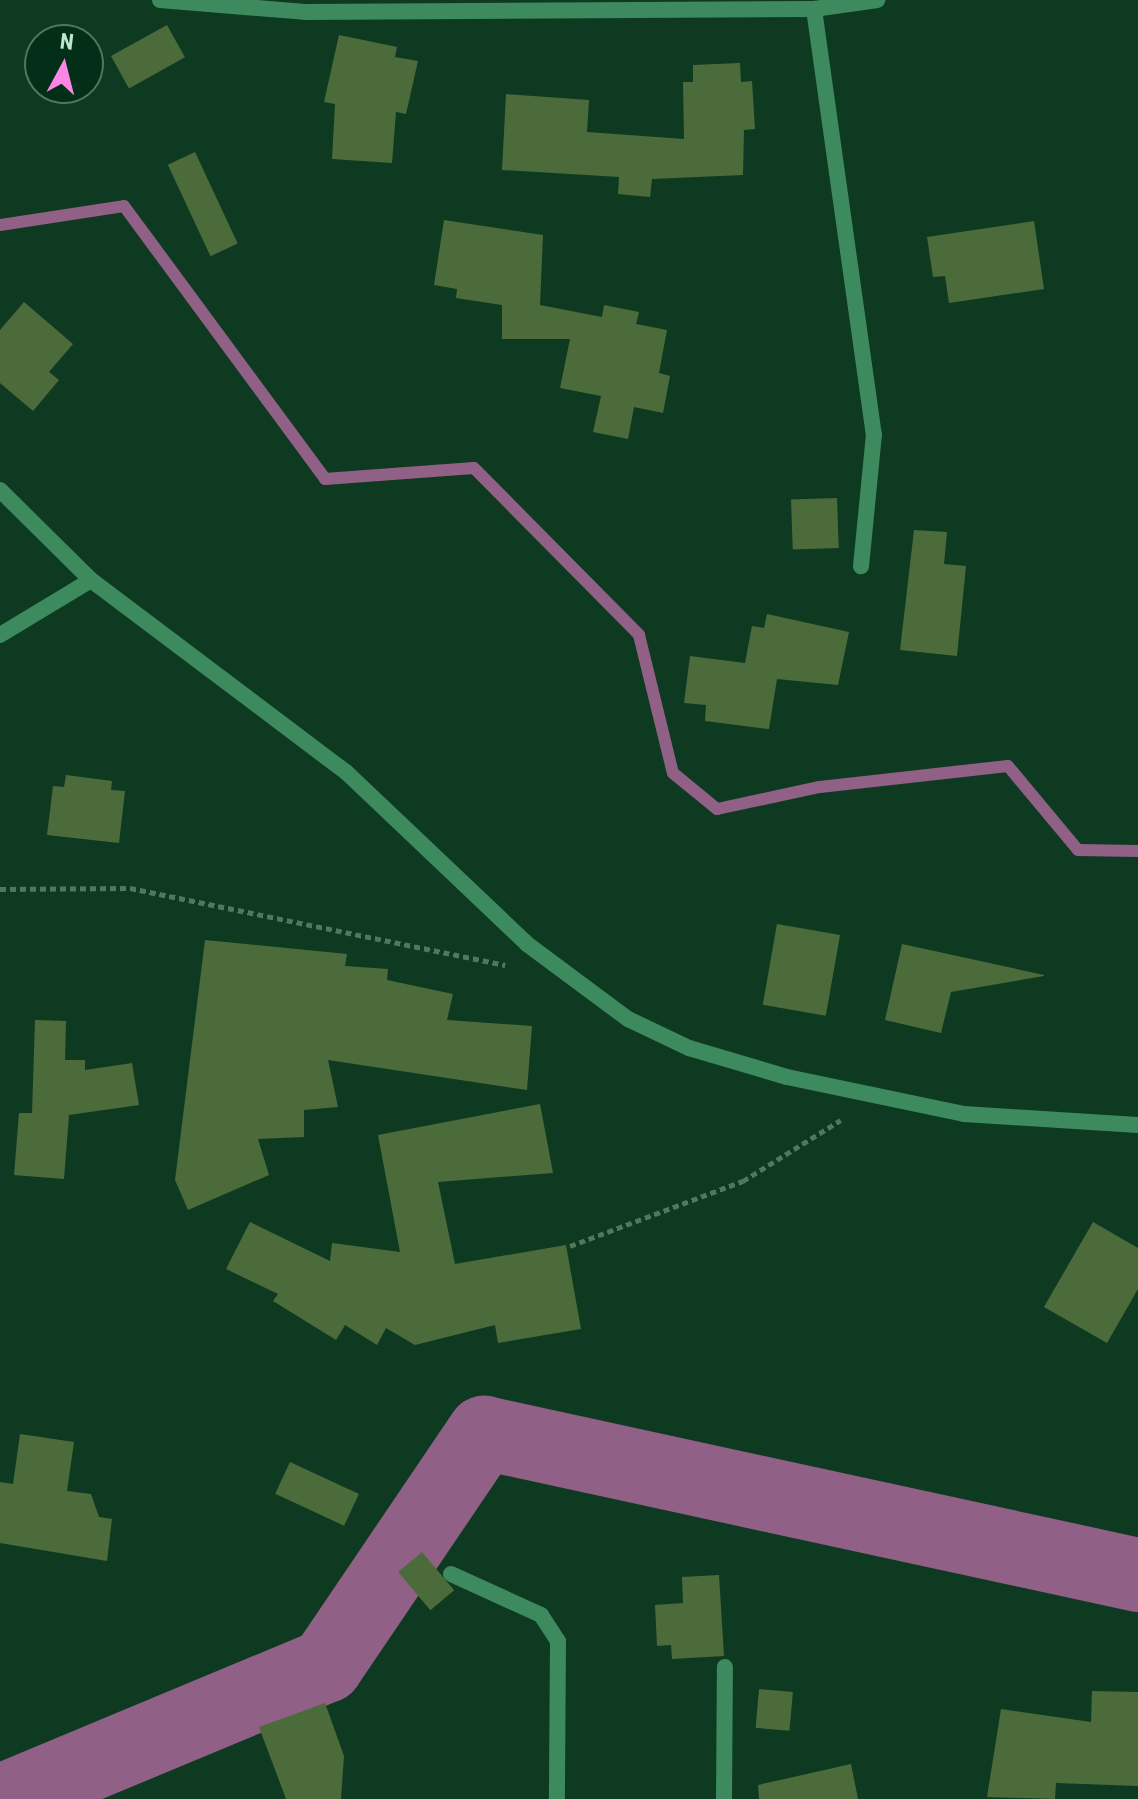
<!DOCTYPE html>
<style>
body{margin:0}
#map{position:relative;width:1138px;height:1799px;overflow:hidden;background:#0f3a22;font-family:"Roboto Condensed",sans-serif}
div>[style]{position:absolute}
.stream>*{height:12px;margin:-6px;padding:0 6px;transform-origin:6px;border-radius:6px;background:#916086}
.river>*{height:74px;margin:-37px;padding:0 37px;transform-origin:37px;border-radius:37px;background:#916086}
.building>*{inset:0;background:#4c6b3b;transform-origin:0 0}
.path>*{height:5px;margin-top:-2.5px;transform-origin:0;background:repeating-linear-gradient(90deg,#4f785f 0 6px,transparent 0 10px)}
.street>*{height:16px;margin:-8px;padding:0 8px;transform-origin:8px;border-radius:8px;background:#3c8a5d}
span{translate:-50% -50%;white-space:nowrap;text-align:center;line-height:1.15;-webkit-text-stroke:6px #032f19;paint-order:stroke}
.north{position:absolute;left:24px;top:24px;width:80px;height:80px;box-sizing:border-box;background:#032f19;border:2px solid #4f7861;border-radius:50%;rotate:7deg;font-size:22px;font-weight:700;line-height:32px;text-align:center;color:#c1e6cd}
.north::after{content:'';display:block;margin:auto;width:28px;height:36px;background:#fc86e4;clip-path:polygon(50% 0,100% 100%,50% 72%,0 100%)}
</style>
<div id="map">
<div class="stream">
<i style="left:0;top:225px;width:125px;rotate:-8.7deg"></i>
<i style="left:124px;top:206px;width:339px;rotate:53.6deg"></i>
<i style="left:325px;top:479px;width:149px;rotate:-4.2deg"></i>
<i style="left:474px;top:468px;width:235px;rotate:45.3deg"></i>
<i style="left:639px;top:635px;width:142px;rotate:76.2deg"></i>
<i style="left:673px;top:773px;width:57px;rotate:39.3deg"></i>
<i style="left:717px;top:809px;width:105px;rotate:-12.1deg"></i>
<i style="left:820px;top:787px;width:189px;rotate:-6.4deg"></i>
<i style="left:1008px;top:766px;width:109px;rotate:50.2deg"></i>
<i style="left:1078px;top:850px;width:60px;rotate:1deg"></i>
</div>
<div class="river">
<i style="left:6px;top:1799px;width:347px;rotate:-22.6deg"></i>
<i style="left:326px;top:1666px;width:282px;rotate:-55.9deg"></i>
<i style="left:484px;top:1433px;width:669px;rotate:12.25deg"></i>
</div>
<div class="building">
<i style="left:167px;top:25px;width:37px;height:64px;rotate:61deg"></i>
<i style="clip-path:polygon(339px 35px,397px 47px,395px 57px,418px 61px,406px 114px,396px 112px,392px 163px,332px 159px,335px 104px,324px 102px)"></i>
<i style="clip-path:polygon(740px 63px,741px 82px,752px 81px,755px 129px,744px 130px,743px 175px,652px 179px,650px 197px,618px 194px,619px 177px,502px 170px,506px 94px,589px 100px,587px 132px,684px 139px,683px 82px,693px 82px,693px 65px)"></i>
<i style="left:195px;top:152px;width:101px;height:30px;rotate:65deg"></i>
<i style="clip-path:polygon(444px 220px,543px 235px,540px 305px,602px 317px,604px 305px,639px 312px,636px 324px,667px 330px,659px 373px,670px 376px,663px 413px,634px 407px,628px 439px,593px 432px,601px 396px,560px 388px,570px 339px,502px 339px,502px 305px,456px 298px,457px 289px,434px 285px)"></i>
<i style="clip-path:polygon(1034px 221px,1044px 289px,949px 303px,945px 276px,933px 277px,927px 237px)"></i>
<i style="clip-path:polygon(24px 302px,73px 344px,49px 372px,59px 380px,33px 411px,0 383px,0 330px)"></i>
<i style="left:837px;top:498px;width:50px;height:46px;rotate:88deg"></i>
<i style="clip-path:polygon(914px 530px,947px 532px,944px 564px,966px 566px,957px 656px,900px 650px)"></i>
<i style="clip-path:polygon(767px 614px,849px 632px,838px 685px,777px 679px,769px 729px,705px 721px,706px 705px,684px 703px,690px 656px,745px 663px,752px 626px,764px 628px)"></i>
<i style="clip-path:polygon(66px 775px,112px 781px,111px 790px,125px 791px,119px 843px,47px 835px,53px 786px,64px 787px)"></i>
<i style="left:777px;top:924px;width:64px;height:82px;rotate:10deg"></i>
<i style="clip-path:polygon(205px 940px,347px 954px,345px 966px,388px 969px,387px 980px,453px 994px,447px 1020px,532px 1026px,527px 1090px,328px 1060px,338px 1107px,304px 1110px,304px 1137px,258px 1139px,269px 1175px,188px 1210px,175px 1180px)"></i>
<i style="clip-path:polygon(902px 944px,1044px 975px,1044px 976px,951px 992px,941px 1033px,885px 1020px)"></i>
<i style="clip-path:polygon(35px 1020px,66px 1021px,65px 1060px,85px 1060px,85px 1070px,132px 1063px,139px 1105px,69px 1115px,64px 1179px,14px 1175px,19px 1113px,32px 1113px)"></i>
<i style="clip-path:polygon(540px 1104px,553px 1173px,438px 1182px,455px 1264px,566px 1245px,581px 1329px,498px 1343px,495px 1325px,415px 1345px,386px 1328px,377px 1345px,345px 1325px,336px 1340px,273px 1301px,278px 1294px,226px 1269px,250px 1222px,330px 1261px,332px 1243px,400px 1252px,378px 1135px)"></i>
<i style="clip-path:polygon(1093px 1222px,1138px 1248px,1138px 1289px,1107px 1343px,1044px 1307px)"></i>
<i style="clip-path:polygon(20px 1434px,74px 1442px,67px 1491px,91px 1494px,99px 1517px,112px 1519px,107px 1561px,0 1543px,0 1482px,13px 1484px)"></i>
<i style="left:290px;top:1462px;width:76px;height:35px;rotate:25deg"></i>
<i style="left:422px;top:1552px;width:50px;height:31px;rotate:50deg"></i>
<i style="clip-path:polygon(719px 1575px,724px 1656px,672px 1659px,671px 1645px,657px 1646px,655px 1605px,683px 1603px,682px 1577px)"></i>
<i style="left:759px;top:1689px;width:34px;height:39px;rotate:5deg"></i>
<i style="clip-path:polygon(1092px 1691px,1138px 1692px,1138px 1786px,1056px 1783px,1055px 1799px,987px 1797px,1001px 1709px,1091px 1722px)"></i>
<i style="clip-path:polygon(325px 1703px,344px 1756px,341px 1799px,286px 1799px,259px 1727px)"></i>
<i style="clip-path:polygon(851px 1764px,858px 1799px,759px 1799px,758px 1785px)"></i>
</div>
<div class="path">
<i style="left:0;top:889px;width:130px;rotate:-0.4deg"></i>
<i style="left:130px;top:888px;width:383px;rotate:11.6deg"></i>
<i style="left:570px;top:1246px;width:185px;rotate:-20.6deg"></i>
<i style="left:743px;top:1181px;width:115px;rotate:-31.9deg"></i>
</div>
<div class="street">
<i style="left:160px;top:0;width:145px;rotate:4.7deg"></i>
<i style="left:305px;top:12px;width:509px;rotate:-0.34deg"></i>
<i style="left:814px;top:9px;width:64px;rotate:-8.1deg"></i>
<i style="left:814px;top:9px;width:429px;rotate:82deg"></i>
<i style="left:874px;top:434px;width:133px;rotate:95.6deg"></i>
<i style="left:0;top:490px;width:128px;rotate:44.7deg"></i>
<i style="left:91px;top:580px;width:319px;rotate:37deg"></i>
<i style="left:346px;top:772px;width:250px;rotate:43.5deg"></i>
<i style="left:527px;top:944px;width:126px;rotate:36.6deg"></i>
<i style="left:628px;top:1019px;width:68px;rotate:25.4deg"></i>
<i style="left:689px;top:1048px;width:102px;rotate:16.5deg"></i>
<i style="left:787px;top:1077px;width:181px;rotate:11.8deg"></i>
<i style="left:964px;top:1114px;width:174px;rotate:3.6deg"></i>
<i style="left:0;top:635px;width:106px;rotate:-31.1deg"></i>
<i style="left:451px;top:1574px;width:99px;rotate:24.5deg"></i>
<i style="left:541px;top:1615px;width:31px;rotate:57deg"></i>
<i style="left:558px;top:1641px;width:158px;rotate:90.4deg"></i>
<i style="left:724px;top:1799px;width:132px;rotate:-89.6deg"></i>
</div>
<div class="north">N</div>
</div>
